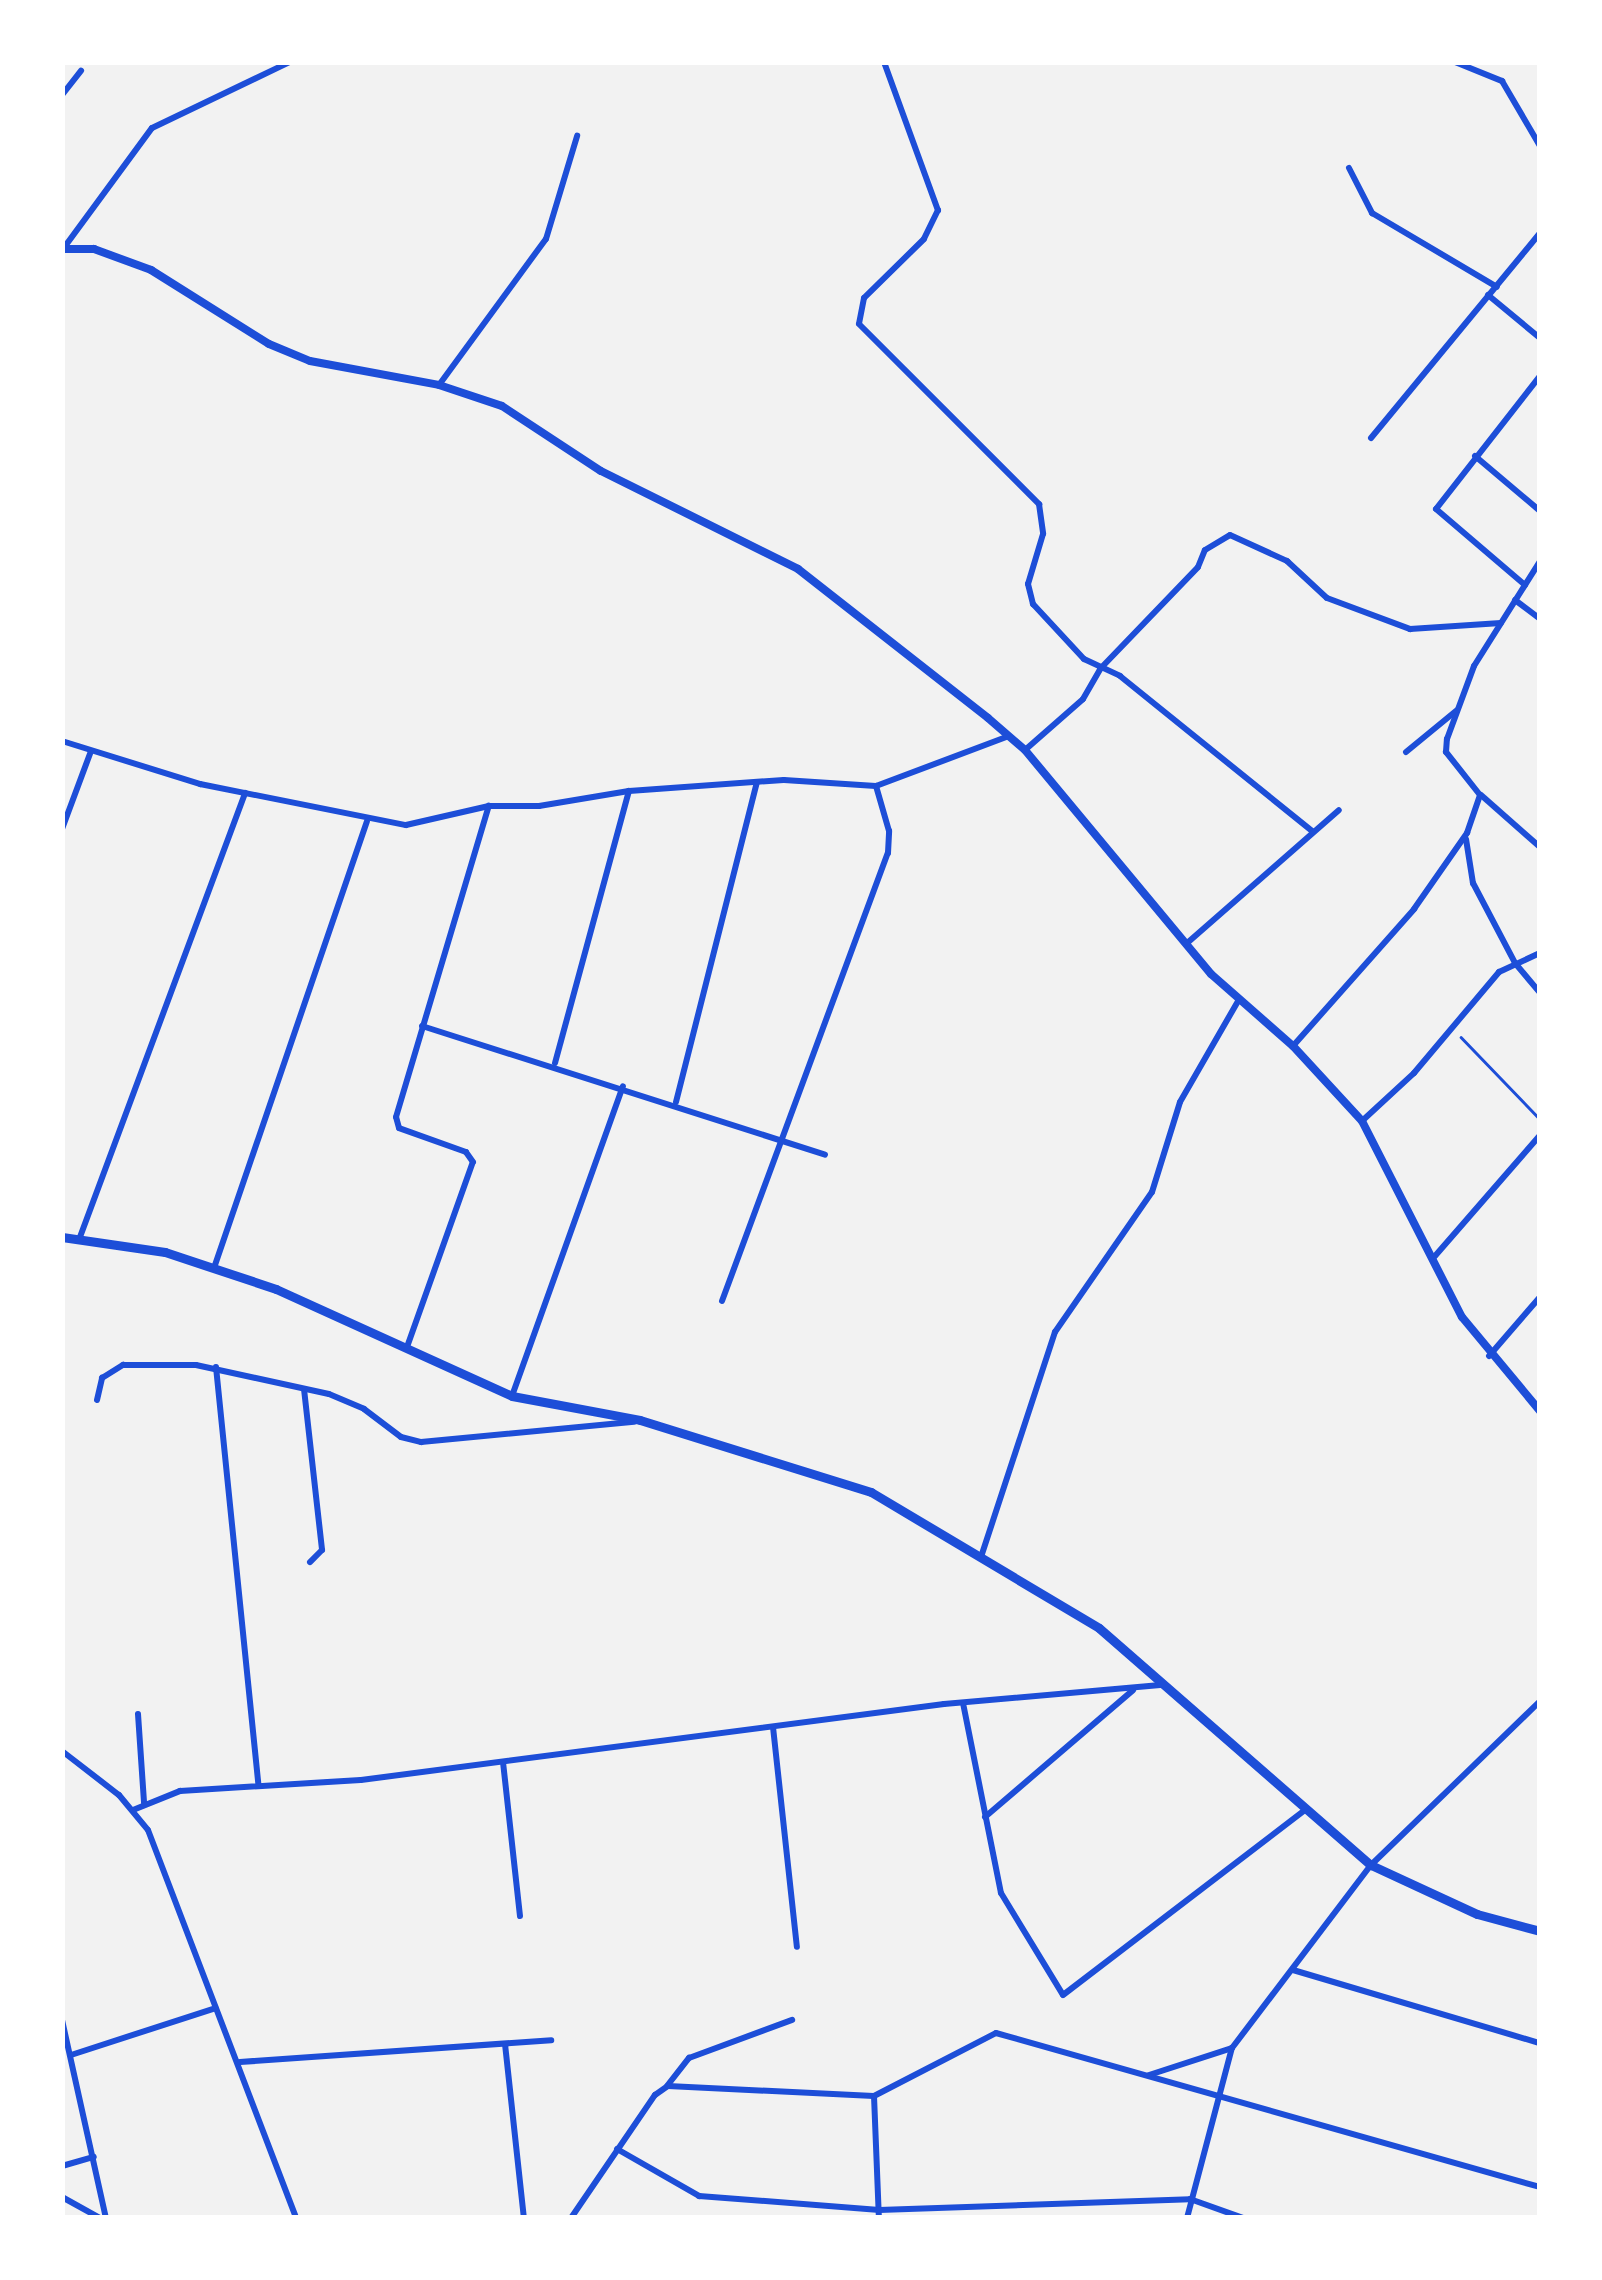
<!DOCTYPE html>
<style>
body{margin:0}
#map{position:relative;width:1602px;height:2280px;overflow:hidden;background:#f2f2f2;font-family:"PT Sans",sans-serif}
div>[style]{position:absolute}
.path>*{height:2.5px;margin:-1.25px;padding:0 1.25px;transform-origin:1.25px;border-radius:1.25px;background:#1d4ed8}
.minor>*{height:6px;margin:-3px;padding:0 3px;transform-origin:3px;border-radius:3px;background:#1d4ed8}
.tertiary>*{height:8px;margin:-4px;padding:0 4px;transform-origin:4px;border-radius:4px;background:#1d4ed8}
.secondary>*{height:9px;margin:-4.5px;padding:0 4.5px;transform-origin:4.5px;border-radius:4.5px;background:#1d4ed8}
span{translate:-50% -50%;white-space:nowrap;text-align:center;line-height:1.15;-webkit-text-stroke:8px #fff;paint-order:stroke}
.frame{position:absolute;inset:0;border:65px solid #fff;pointer-events:none}
</style>
<div id="map">
<div class="path">
<i style="left:1461px;top:1037px;width:114px;rotate:46.1deg"></i>
</div>
<div class="minor">
<i style="left:884px;top:62px;width:158px;rotate:70deg"></i>
<i style="left:938px;top:210px;width:32px;rotate:116deg"></i>
<i style="left:924px;top:239px;width:84px;rotate:135.5deg"></i>
<i style="left:864px;top:298px;width:26px;rotate:101deg"></i>
<i style="left:859px;top:324px;width:255px;rotate:45deg"></i>
<i style="left:1039px;top:504px;width:30px;rotate:82deg"></i>
<i style="left:1043px;top:534px;width:52px;rotate:106.7deg"></i>
<i style="left:1028px;top:584px;width:21px;rotate:76deg"></i>
<i style="left:1033px;top:604px;width:75px;rotate:47.2deg"></i>
<i style="left:1084px;top:659px;width:40px;rotate:25deg"></i>
<i style="left:1120px;top:676px;width:247px;rotate:38.9deg"></i>
<i style="left:1455px;top:62px;width:51px;rotate:22deg"></i>
<i style="left:1502px;top:81px;width:75px;rotate:59.7deg"></i>
<i style="left:62px;top:95px;width:31px;rotate:-52deg"></i>
<i style="left:1349px;top:168px;width:51px;rotate:62.9deg"></i>
<i style="left:1372px;top:213px;width:145px;rotate:30.6deg"></i>
<i style="left:63px;top:249px;width:150px;rotate:-53.7deg"></i>
<i style="left:152px;top:128px;width:153px;rotate:-25.6deg"></i>
<i style="left:1488px;top:295px;width:67px;rotate:39.6deg"></i>
<i style="left:439px;top:385px;width:181px;rotate:-53.8deg"></i>
<i style="left:546px;top:239px;width:108px;rotate:-73.2deg"></i>
<i style="left:1371px;top:438px;width:266px;rotate:-50.5deg"></i>
<i style="left:1475px;top:456px;width:85px;rotate:40.2deg"></i>
<i style="left:1525px;top:585px;width:117px;rotate:-139.5deg"></i>
<i style="left:1436px;top:509px;width:169px;rotate:-52deg"></i>
<i style="left:1515px;top:600px;width:31px;rotate:37deg"></i>
<i style="left:62px;top:741px;width:145px;rotate:17.3deg"></i>
<i style="left:200px;top:784px;width:210px;rotate:11.3deg"></i>
<i style="left:406px;top:825px;width:85px;rotate:-12.9deg"></i>
<i style="left:489px;top:806px;width:50px"></i>
<i style="left:539px;top:806px;width:91px;rotate:-9.5deg"></i>
<i style="left:629px;top:791px;width:155px;rotate:-4.1deg"></i>
<i style="left:784px;top:780px;width:92px;rotate:3.7deg"></i>
<i style="left:876px;top:786px;width:142px;rotate:-20.6deg"></i>
<i style="left:1025px;top:750px;width:77px;rotate:-41.3deg"></i>
<i style="left:1083px;top:699px;width:34px;rotate:-60deg"></i>
<i style="left:1100px;top:669px;width:141px;rotate:-46.1deg"></i>
<i style="left:1198px;top:567px;width:18px;rotate:-68deg"></i>
<i style="left:1205px;top:550px;width:29px;rotate:-31deg"></i>
<i style="left:1230px;top:535px;width:63px;rotate:24.5deg"></i>
<i style="left:1287px;top:561px;width:54px;rotate:42.8deg"></i>
<i style="left:1327px;top:598px;width:89px;rotate:20.5deg"></i>
<i style="left:1410px;top:629px;width:91px;rotate:-3.8deg"></i>
<i style="left:1406px;top:752px;width:65px;rotate:-39.4deg"></i>
<i style="left:1481px;top:795px;width:79px;rotate:41.4deg"></i>
<i style="left:62px;top:829px;width:83px;rotate:-69.6deg"></i>
<i style="left:1466px;top:839px;width:45px;rotate:81deg"></i>
<i style="left:1473px;top:883px;width:90px;rotate:62.3deg"></i>
<i style="left:1515px;top:963px;width:39px;rotate:50deg"></i>
<i style="left:1186px;top:944px;width:203px;rotate:-41.2deg"></i>
<i style="left:422px;top:1026px;width:423px;rotate:17.7deg"></i>
<i style="left:1293px;top:1046px;width:183px;rotate:-48.5deg"></i>
<i style="left:1414px;top:909px;width:93px;rotate:-55.1deg"></i>
<i style="left:1467px;top:833px;width:40px;rotate:-71.1deg"></i>
<i style="left:1480px;top:795px;width:55px;rotate:-128.3deg"></i>
<i style="left:1446px;top:752px;width:13px;rotate:-86deg"></i>
<i style="left:1447px;top:739px;width:78px;rotate:-69.7deg"></i>
<i style="left:1474px;top:666px;width:124px;rotate:-57.8deg"></i>
<i style="left:555px;top:1063px;width:282px;rotate:-74.8deg"></i>
<i style="left:676px;top:1102px;width:329px;rotate:-75.8deg"></i>
<i style="left:1362px;top:1121px;width:71px;rotate:-42.7deg"></i>
<i style="left:1414px;top:1073px;width:132px;rotate:-49.9deg"></i>
<i style="left:1499px;top:972px;width:45px;rotate:-24.9deg"></i>
<i style="left:80px;top:1237px;width:474px;rotate:-69.6deg"></i>
<i style="left:1435px;top:1256px;width:160px;rotate:-49deg"></i>
<i style="left:214px;top:1268px;width:472px;rotate:-71.1deg"></i>
<i style="left:722px;top:1301px;width:478px;rotate:-69.7deg"></i>
<i style="left:888px;top:853px;width:22px;rotate:-87deg"></i>
<i style="left:889px;top:831px;width:47px;rotate:-106.1deg"></i>
<i style="left:407px;top:1347px;width:196px;rotate:-70.4deg"></i>
<i style="left:473px;top:1162px;width:12px;rotate:-125deg"></i>
<i style="left:466px;top:1152px;width:71px;rotate:-160.3deg"></i>
<i style="left:399px;top:1128px;width:11px;rotate:-105deg"></i>
<i style="left:396px;top:1117px;width:325px;rotate:-73.4deg"></i>
<i style="left:1489px;top:1356px;width:78px;rotate:-49.2deg"></i>
<i style="left:216px;top:1367px;width:418px;rotate:84.2deg"></i>
<i style="left:304px;top:1389px;width:162px;rotate:83.6deg"></i>
<i style="left:322px;top:1550px;width:17px;rotate:135deg"></i>
<i style="left:512px;top:1396px;width:329px;rotate:-70.3deg"></i>
<i style="left:97px;top:1400px;width:23px;rotate:-77deg"></i>
<i style="left:102px;top:1378px;width:25px;rotate:-32deg"></i>
<i style="left:123px;top:1365px;width:73px"></i>
<i style="left:196px;top:1365px;width:136px;rotate:12.3deg"></i>
<i style="left:329px;top:1394px;width:38px;rotate:23deg"></i>
<i style="left:364px;top:1409px;width:46px;rotate:37.1deg"></i>
<i style="left:401px;top:1437px;width:21px;rotate:14deg"></i>
<i style="left:421px;top:1442px;width:214px;rotate:-5.4deg"></i>
<i style="left:981px;top:1557px;width:237px;rotate:-71.8deg"></i>
<i style="left:1055px;top:1332px;width:170px;rotate:-55.3deg"></i>
<i style="left:1152px;top:1192px;width:94px;rotate:-72.7deg"></i>
<i style="left:1180px;top:1102px;width:116px;rotate:-60.1deg"></i>
<i style="left:963px;top:1703px;width:194px;rotate:78.7deg"></i>
<i style="left:1001px;top:1893px;width:119px;rotate:58.7deg"></i>
<i style="left:1063px;top:1995px;width:306px;rotate:-37.4deg"></i>
<i style="left:138px;top:1714px;width:89px;rotate:86.1deg"></i>
<i style="left:773px;top:1727px;width:221px;rotate:83.8deg"></i>
<i style="left:62px;top:1751px;width:72px;rotate:37.7deg"></i>
<i style="left:119px;top:1795px;width:45px;rotate:50.4deg"></i>
<i style="left:148px;top:1830px;width:415px;rotate:69.1deg"></i>
<i style="left:503px;top:1762px;width:155px;rotate:83.7deg"></i>
<i style="left:133px;top:1810px;width:51px;rotate:-22deg"></i>
<i style="left:180px;top:1791px;width:181px;rotate:-3.5deg"></i>
<i style="left:361px;top:1780px;width:588px;rotate:-7.43deg"></i>
<i style="left:944px;top:1704px;width:220px;rotate:-5deg"></i>
<i style="left:985px;top:1817px;width:195px;rotate:-40.6deg"></i>
<i style="left:1293px;top:1970px;width:258px;rotate:16.5deg"></i>
<i style="left:62px;top:2020px;width:203px;rotate:77.5deg"></i>
<i style="left:505px;top:2044px;width:175px;rotate:83.8deg"></i>
<i style="left:71px;top:2055px;width:152px;rotate:-18deg"></i>
<i style="left:240px;top:2062px;width:312px;rotate:-4deg"></i>
<i style="left:1149px;top:2075px;width:87px;rotate:-18deg"></i>
<i style="left:667px;top:2086px;width:36px;rotate:-52deg"></i>
<i style="left:689px;top:2058px;width:110px;rotate:-20.3deg"></i>
<i style="left:874px;top:2096px;width:122px;rotate:87.7deg"></i>
<i style="left:617px;top:2149px;width:95px;rotate:29.8deg"></i>
<i style="left:699px;top:2196px;width:181px;rotate:4.4deg"></i>
<i style="left:879px;top:2210px;width:311px;rotate:-2deg"></i>
<i style="left:1190px;top:2199px;width:56px;rotate:19.7deg"></i>
<i style="left:62px;top:2166px;width:33px;rotate:-16deg"></i>
<i style="left:62px;top:2197px;width:43px;rotate:28.9deg"></i>
<i style="left:571px;top:2218px;width:149px;rotate:-55.7deg"></i>
<i style="left:655px;top:2095px;width:16px;rotate:-35deg"></i>
<i style="left:668px;top:2086px;width:206px;rotate:2.8deg"></i>
<i style="left:874px;top:2096px;width:137px;rotate:-27.3deg"></i>
<i style="left:996px;top:2033px;width:565px;rotate:15.81deg"></i>
<i style="left:1187px;top:2218px;width:176px;rotate:-75.2deg"></i>
<i style="left:1232px;top:2048px;width:230px;rotate:-52.8deg"></i>
<i style="left:1371px;top:1865px;width:235px;rotate:-44.1deg"></i>
</div>
<div class="tertiary">
<i style="left:62px;top:249px;width:32px"></i>
<i style="left:94px;top:249px;width:61px;rotate:20.2deg"></i>
<i style="left:151px;top:270px;width:139px;rotate:32.1deg"></i>
<i style="left:269px;top:344px;width:44px;rotate:22.5deg"></i>
<i style="left:310px;top:361px;width:131px;rotate:10.5deg"></i>
<i style="left:439px;top:385px;width:66px;rotate:18.4deg"></i>
<i style="left:502px;top:406px;width:118px;rotate:33.3deg"></i>
<i style="left:601px;top:471px;width:220px;rotate:26.4deg"></i>
<i style="left:798px;top:569px;width:241px;rotate:38.1deg"></i>
<i style="left:988px;top:718px;width:49px;rotate:40.9deg"></i>
<i style="left:1025px;top:750px;width:291px;rotate:50.3deg"></i>
<i style="left:1211px;top:974px;width:109px;rotate:41.3deg"></i>
<i style="left:1293px;top:1046px;width:102px;rotate:47.4deg"></i>
<i style="left:1362px;top:1121px;width:220px;rotate:63deg"></i>
<i style="left:1462px;top:1317px;width:122px;rotate:50.3deg"></i>
</div>
<div class="secondary">
<i style="left:62px;top:1237px;width:104px;rotate:8.3deg"></i>
<i style="left:165px;top:1252px;width:117px;rotate:18.4deg"></i>
<i style="left:276px;top:1289px;width:259px;rotate:24.4deg"></i>
<i style="left:512px;top:1396px;width:130px;rotate:10.6deg"></i>
<i style="left:640px;top:1420px;width:242px;rotate:17.3deg"></i>
<i style="left:871px;top:1492px;width:265px;rotate:30.8deg"></i>
<i style="left:1099px;top:1628px;width:361px;rotate:41.1deg"></i>
<i style="left:1371px;top:1865px;width:117px;rotate:24.8deg"></i>
<i style="left:1477px;top:1914px;width:65px;rotate:15.1deg"></i>
</div>
<div class="frame"></div>
</div>
